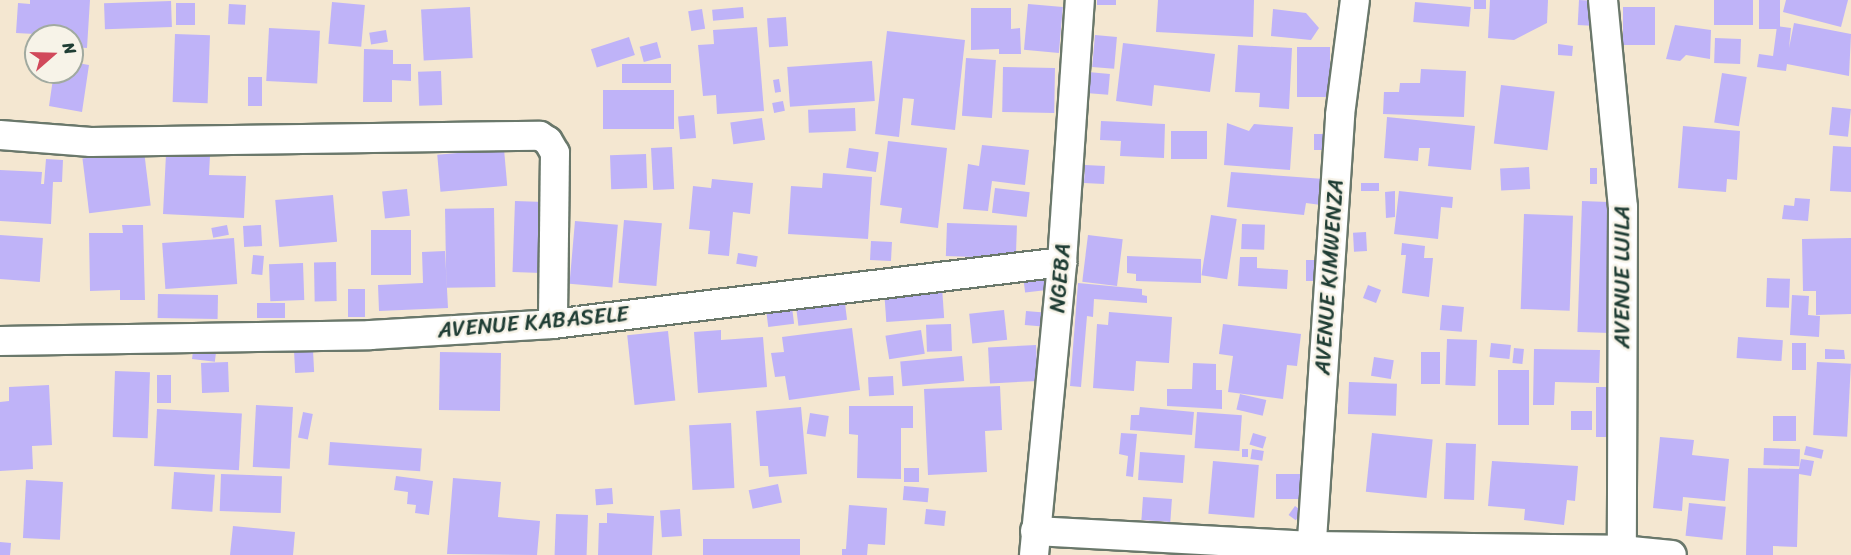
<!DOCTYPE html>
<style>
body{margin:0}
#map{position:relative;width:1851px;height:555px;overflow:hidden;background:#f4e7d1;font-family:Sriracha,sans-serif}
div>[style]{position:absolute}
.building>*{inset:0;background:#bfb3f8;transform-origin:0 0}
.roads{filter:drop-shadow(2px 0 #6a786b) drop-shadow(-2px 0 #6a786b) drop-shadow(0 2px #6a786b) drop-shadow(0 -2px #6a786b)}
.minor>*{height:28px;margin:-14px;padding:0 14px;transform-origin:14px;border-radius:14px;background:#fff}
span{translate:-50% -50%;white-space:nowrap;text-align:center;line-height:1.15;-webkit-text-stroke:5px #f7f3e8;paint-order:stroke}
.street-label{font-size:22px;color:#1f3d34}
.north{position:absolute;left:24px;top:24px;width:60px;height:60px;box-sizing:border-box;background:#f7f3e8;border:2px solid #a1aaa0;border-radius:50%;rotate:70deg;font-size:16px;font-weight:700;line-height:24px;text-align:center;color:#1f3d34}
.north::after{content:'';display:block;margin:auto;width:21px;height:27px;background:#d1495b;clip-path:polygon(50% 0,100% 100%,50% 72%,0 100%)}
</style>
<div id="map">
<div class="building">
<i style="clip-path:polygon(30px 0,90px 0,87px 48px,72px 47px,72px 36px,16px 33px,18px 3px,30px 4px)"></i>
<i style="left:1097px;top:0;width:19px;height:5px"></i>
<i style="clip-path:polygon(1158px 0,1254px 0,1253px 37px,1156px 32px)"></i>
<i style="left:1474px;top:0;width:12px;height:9px"></i>
<i style="clip-path:polygon(1490px 0,1548px 0,1547px 23px,1514px 40px,1488px 38px)"></i>
<i style="left:1579px;top:0;width:18px;height:25px;rotate:3deg"></i>
<i style="left:1714px;top:0;width:39px;height:25px"></i>
<i style="left:1759px;top:0;width:21px;height:29px"></i>
<i style="clip-path:polygon(1786px 0,1848px 0,1841px 27px,1783px 12px)"></i>
<i style="left:171px;top:1px;width:26px;height:67px;rotate:88deg"></i>
<i style="left:332px;top:2px;width:33px;height:42px;rotate:5deg"></i>
<i style="left:1415px;top:2px;width:56px;height:20px;rotate:5deg"></i>
<i style="left:176px;top:3px;width:19px;height:22px"></i>
<i style="left:229px;top:4px;width:17px;height:20px;rotate:3deg"></i>
<i style="left:1028px;top:4px;width:35px;height:46px;rotate:5deg"></i>
<i style="left:470px;top:7px;width:51px;height:49px;rotate:87deg"></i>
<i style="left:743px;top:7px;width:11px;height:31px;rotate:85deg"></i>
<i style="left:1655px;top:7px;width:38px;height:32px;rotate:90deg"></i>
<i style="clip-path:polygon(971px 8px,1011px 8px,1011px 29px,1020px 28px,1021px 54px,999px 54px,999px 49px,971px 50px)"></i>
<i style="left:702px;top:9px;width:20px;height:14px;rotate:81deg"></i>
<i style="clip-path:polygon(1273px 9px,1306px 13px,1319px 28px,1311px 40px,1271px 36px)"></i>
<i style="left:786px;top:17px;width:29px;height:19px;rotate:86deg"></i>
<i style="clip-path:polygon(1794px 23px,1851px 34px,1849px 76px,1787px 64px,1786px 71px,1757px 67px,1759px 54px,1773px 56px,1777px 26px,1791px 28px,1789px 48px)"></i>
<i style="clip-path:polygon(1675px 25px,1711px 30px,1710px 59px,1686px 55px,1680px 61px,1666px 59px)"></i>
<i style="clip-path:polygon(757px 27px,764px 111px,717px 114px,716px 95px,703px 96px,698px 45px,714px 44px,713px 30px)"></i>
<i style="left:269px;top:28px;width:51px;height:53px;rotate:3deg"></i>
<i style="left:386px;top:30px;width:12px;height:17px;rotate:81deg"></i>
<i style="clip-path:polygon(887px 31px,965px 40px,955px 130px,911px 125px,914px 99px,903px 98px,899px 137px,875px 134px)"></i>
<i style="left:175px;top:34px;width:35px;height:68px;rotate:2deg"></i>
<i style="left:1095px;top:35px;width:22px;height:32px;rotate:5deg"></i>
<i style="left:629px;top:37px;width:19px;height:40px;rotate:72deg"></i>
<i style="left:1715px;top:38px;width:26px;height:25px;rotate:2deg"></i>
<i style="left:657px;top:42px;width:16px;height:18px;rotate:75deg"></i>
<i style="clip-path:polygon(1123px 43px,1215px 54px,1210px 92px,1154px 85px,1152px 106px,1116px 101px)"></i>
<i style="clip-path:polygon(1558px 44px,1573px 46px,1572px 56px,1558px 55px)"></i>
<i style="clip-path:polygon(1238px 45px,1292px 48px,1289px 109px,1259px 107px,1260px 93px,1235px 92px)"></i>
<i style="left:1297px;top:47px;width:33px;height:50px"></i>
<i style="clip-path:polygon(364px 49px,393px 50px,393px 64px,411px 64px,411px 81px,392px 80px,392px 102px,363px 102px)"></i>
<i style="left:966px;top:58px;width:30px;height:58px;rotate:4deg"></i>
<i style="left:872px;top:61px;width:40px;height:85px;rotate:86deg"></i>
<i style="clip-path:polygon(72px 62px,89px 65px,82px 112px,49px 106px,54px 72px,72px 72px)"></i>
<i style="left:671px;top:64px;width:19px;height:49px;rotate:90deg"></i>
<i style="left:1003px;top:67px;width:52px;height:45px;rotate:1deg"></i>
<i style="clip-path:polygon(1421px 69px,1466px 71px,1464px 117px,1383px 114px,1384px 92px,1399px 92px,1400px 83px,1420px 83px)"></i>
<i style="left:441px;top:71px;width:34px;height:23px;rotate:88deg"></i>
<i style="left:1088px;top:72px;width:22px;height:21px;rotate:5deg"></i>
<i style="left:1722px;top:73px;width:25px;height:50px;rotate:9deg"></i>
<i style="left:248px;top:77px;width:14px;height:29px"></i>
<i style="left:779px;top:79px;width:13px;height:6px;rotate:81deg"></i>
<i style="left:1501px;top:85px;width:54px;height:59px;rotate:7deg"></i>
<i style="left:603px;top:90px;width:71px;height:39px"></i>
<i style="left:783px;top:101px;width:10px;height:11px;rotate:79deg"></i>
<i style="left:1832px;top:107px;width:19px;height:28px;rotate:6deg"></i>
<i style="left:855px;top:108px;width:23px;height:47px;rotate:88deg"></i>
<i style="left:694px;top:115px;width:23px;height:16px;rotate:85deg"></i>
<i style="clip-path:polygon(1387px 117px,1475px 126px,1471px 170px,1428px 166px,1430px 148px,1419px 148px,1418px 161px,1384px 158px)"></i>
<i style="left:762px;top:118px;width:22px;height:32px;rotate:82deg"></i>
<i style="clip-path:polygon(1101px 121px,1165px 124px,1164px 158px,1120px 156px,1121px 141px,1100px 140px)"></i>
<i style="clip-path:polygon(1227px 123px,1249px 131px,1254px 124px,1293px 127px,1290px 170px,1224px 165px)"></i>
<i style="clip-path:polygon(1683px 126px,1740px 131px,1737px 180px,1727px 179px,1726px 192px,1678px 188px)"></i>
<i style="left:1207px;top:131px;width:28px;height:36px;rotate:90deg"></i>
<i style="left:1314px;top:134px;width:9px;height:16px"></i>
<i style="clip-path:polygon(888px 141px,947px 148px,938px 228px,900px 223px,902px 208px,880px 205px)"></i>
<i style="clip-path:polygon(982px 145px,1029px 150px,1025px 185px,992px 181px,988px 211px,963px 209px,968px 164px,979px 166px)"></i>
<i style="clip-path:polygon(1833px 146px,1851px 147px,1851px 192px,1830px 191px)"></i>
<i style="left:672px;top:147px;width:42px;height:21px;rotate:87deg"></i>
<i style="left:849px;top:148px;width:30px;height:20px;rotate:8deg"></i>
<i style="left:504px;top:149px;width:37px;height:67px;rotate:85deg"></i>
<i style="left:144px;top:151px;width:55px;height:62px;rotate:83deg"></i>
<i style="clip-path:polygon(166px 154px,210px 156px,209px 175px,246px 176px,244px 218px,163px 214px)"></i>
<i style="left:646px;top:154px;width:34px;height:36px;rotate:88deg"></i>
<i style="clip-path:polygon(46px 159px,63px 160px,62px 182px,53px 182px,51px 224px,0 221px,0 170px,42px 172px,41px 184px,44px 184px)"></i>
<i style="left:1085px;top:165px;width:20px;height:18px;rotate:3deg"></i>
<i style="left:1529px;top:167px;width:22px;height:29px;rotate:87deg"></i>
<i style="left:1590px;top:168px;width:7px;height:16px"></i>
<i style="clip-path:polygon(1231px 172px,1324px 179px,1321px 205px,1306px 203px,1304px 215px,1227px 207px)"></i>
<i style="clip-path:polygon(823px 173px,872px 177px,868px 239px,788px 234px,791px 186px,822px 188px)"></i>
<i style="clip-path:polygon(712px 179px,753px 183px,750px 214px,733px 212px,729px 256px,708px 254px,710px 231px,689px 229px,693px 186px,711px 188px)"></i>
<i style="left:1361px;top:183px;width:18px;height:8px"></i>
<i style="left:995px;top:188px;width:35px;height:25px;rotate:7deg"></i>
<i style="left:407px;top:189px;width:27px;height:25px;rotate:84deg"></i>
<i style="clip-path:polygon(1395px 191px,1395px 217px,1386px 218px,1385px 192px)"></i>
<i style="clip-path:polygon(1399px 191px,1453px 197px,1452px 208px,1441px 207px,1438px 239px,1394px 234px)"></i>
<i style="left:333px;top:195px;width:47px;height:58px;rotate:85deg"></i>
<i style="clip-path:polygon(1795px 198px,1810px 199px,1808px 221px,1782px 219px,1784px 205px,1794px 206px)"></i>
<i style="left:515px;top:201px;width:29px;height:71px;rotate:2deg"></i>
<i style="left:1582px;top:201px;width:33px;height:131px;rotate:2deg"></i>
<i style="left:494px;top:208px;width:79px;height:49px;rotate:89deg"></i>
<i style="left:1524px;top:214px;width:49px;height:95px;rotate:2deg"></i>
<i style="left:1211px;top:215px;width:26px;height:61px;rotate:9deg"></i>
<i style="left:624px;top:220px;width:38px;height:63px;rotate:5deg"></i>
<i style="left:575px;top:221px;width:43px;height:63px;rotate:5deg"></i>
<i style="left:947px;top:223px;width:70px;height:33px;rotate:2deg"></i>
<i style="left:1242px;top:224px;width:23px;height:25px;rotate:2deg"></i>
<i style="clip-path:polygon(122px 225px,143px 225px,145px 300px,120px 300px,120px 290px,90px 291px,89px 233px,123px 233px)"></i>
<i style="left:227px;top:225px;width:10px;height:16px;rotate:79deg"></i>
<i style="left:261px;top:225px;width:21px;height:18px;rotate:87deg"></i>
<i style="left:371px;top:230px;width:40px;height:45px"></i>
<i style="left:1366px;top:232px;width:19px;height:13px;rotate:87deg"></i>
<i style="left:0;top:235px;width:43px;height:44px;rotate:4deg"></i>
<i style="left:1088px;top:235px;width:35px;height:47px;rotate:7deg"></i>
<i style="left:234px;top:238px;width:46px;height:72px;rotate:86deg"></i>
<i style="clip-path:polygon(1851px 238px,1851px 314px,1816px 315px,1816px 291px,1803px 291px,1802px 239px)"></i>
<i style="left:871px;top:241px;width:21px;height:19px;rotate:3deg"></i>
<i style="clip-path:polygon(1402px 243px,1425px 246px,1424px 258px,1433px 258px,1429px 297px,1402px 293px,1406px 255px,1401px 255px)"></i>
<i style="clip-path:polygon(445px 251px,448px 308px,379px 311px,378px 285px,423px 283px,422px 252px)"></i>
<i style="left:738px;top:253px;width:20px;height:11px;rotate:9deg"></i>
<i style="left:253px;top:255px;width:11px;height:19px;rotate:5deg"></i>
<i style="clip-path:polygon(1127px 256px,1201px 259px,1201px 283px,1136px 281px,1136px 274px,1127px 273px)"></i>
<i style="clip-path:polygon(1240px 257px,1257px 257px,1257px 268px,1288px 270px,1287px 289px,1238px 286px)"></i>
<i style="left:1306px;top:260px;width:16px;height:21px"></i>
<i style="left:336px;top:262px;width:39px;height:22px;rotate:89deg"></i>
<i style="left:303px;top:263px;width:37px;height:34px;rotate:88deg"></i>
<i style="left:1045px;top:274px;width:16px;height:22px;rotate:83deg"></i>
<i style="left:1767px;top:278px;width:23px;height:29px;rotate:2deg"></i>
<i style="clip-path:polygon(1078px 283px,1142px 289px,1142px 295px,1147px 296px,1147px 303px,1094px 299px,1093px 317px,1087px 316px,1081px 387px,1070px 386px)"></i>
<i style="left:1368px;top:285px;width:14px;height:14px;rotate:21deg"></i>
<i style="left:942px;top:287px;width:31px;height:58px;rotate:86deg"></i>
<i style="left:348px;top:289px;width:17px;height:28px"></i>
<i style="left:158px;top:294px;width:60px;height:24px;rotate:1deg"></i>
<i style="left:844px;top:295px;width:25px;height:49px;rotate:83deg"></i>
<i style="clip-path:polygon(1792px 295px,1809px 296px,1808px 315px,1820px 316px,1819px 337px,1790px 335px)"></i>
<i style="left:285px;top:303px;width:15px;height:28px;rotate:90deg"></i>
<i style="left:1442px;top:305px;width:22px;height:25px;rotate:5deg"></i>
<i style="left:792px;top:307px;width:17px;height:26px;rotate:83deg"></i>
<i style="left:1004px;top:310px;width:30px;height:35px;rotate:84deg"></i>
<i style="left:1026px;top:311px;width:21px;height:14px;rotate:5deg"></i>
<i style="clip-path:polygon(1109px 312px,1172px 317px,1169px 363px,1136px 361px,1134px 391px,1093px 388px,1097px 324px,1108px 325px)"></i>
<i style="left:951px;top:324px;width:27px;height:25px;rotate:88deg"></i>
<i style="clip-path:polygon(1223px 324px,1301px 334px,1297px 366px,1287px 365px,1283px 399px,1228px 392px,1233px 356px,1219px 354px)"></i>
<i style="clip-path:polygon(852px 328px,860px 390px,789px 400px,785px 376px,775px 377px,771px 353px,784px 352px,782px 337px)"></i>
<i style="clip-path:polygon(721px 330px,721px 340px,763px 337px,767px 387px,698px 393px,694px 332px)"></i>
<i style="left:921px;top:330px;width:24px;height:36px;rotate:81deg"></i>
<i style="left:668px;top:331px;width:70px;height:41px;rotate:84deg"></i>
<i style="left:1738px;top:337px;width:45px;height:21px;rotate:4deg"></i>
<i style="left:1447px;top:339px;width:30px;height:46px;rotate:2deg"></i>
<i style="left:1491px;top:343px;width:20px;height:14px;rotate:6deg"></i>
<i style="left:1792px;top:343px;width:14px;height:27px"></i>
<i style="left:1036px;top:345px;width:36px;height:48px;rotate:87deg"></i>
<i style="left:1514px;top:348px;width:10px;height:15px;rotate:6deg"></i>
<i style="clip-path:polygon(1534px 349px,1600px 350px,1599px 383px,1555px 382px,1554px 405px,1533px 405px)"></i>
<i style="clip-path:polygon(1825px 349px,1844px 350px,1845px 359px,1825px 359px)"></i>
<i style="left:313px;top:350px;width:22px;height:19px;rotate:87deg"></i>
<i style="left:193px;top:351px;width:23px;height:8px;rotate:7deg"></i>
<i style="left:440px;top:352px;width:61px;height:58px;rotate:1deg"></i>
<i style="left:1421px;top:352px;width:19px;height:32px"></i>
<i style="left:962px;top:356px;width:25px;height:62px;rotate:85deg"></i>
<i style="left:1374px;top:357px;width:20px;height:19px;rotate:9deg"></i>
<i style="left:228px;top:362px;width:30px;height:27px;rotate:88deg"></i>
<i style="left:1817px;top:362px;width:34px;height:73px;rotate:3deg"></i>
<i style="clip-path:polygon(1193px 363px,1216px 364px,1216px 390px,1222px 390px,1222px 409px,1167px 406px,1167px 389px,1192px 389px)"></i>
<i style="left:1498px;top:370px;width:31px;height:55px"></i>
<i style="left:115px;top:371px;width:35px;height:66px;rotate:2deg"></i>
<i style="left:157px;top:375px;width:14px;height:28px"></i>
<i style="left:893px;top:376px;width:19px;height:25px;rotate:87deg"></i>
<i style="left:1349px;top:382px;width:48px;height:32px;rotate:2deg"></i>
<i style="clip-path:polygon(49px 385px,52px 445px,32px 446px,33px 469px,0 471px,0 402px,9px 401px,9px 387px)"></i>
<i style="clip-path:polygon(1000px 386px,1002px 430px,985px 431px,987px 472px,928px 475px,924px 389px)"></i>
<i style="left:1596px;top:387px;width:22px;height:50px"></i>
<i style="left:1240px;top:394px;width:27px;height:16px;rotate:13deg"></i>
<i style="left:256px;top:405px;width:37px;height:62px;rotate:3deg"></i>
<i style="clip-path:polygon(849px 406px,913px 406px,913px 428px,901px 428px,901px 479px,857px 478px,858px 435px,849px 434px)"></i>
<i style="clip-path:polygon(801px 407px,807px 474px,769px 477px,768px 466px,760px 466px,756px 411px)"></i>
<i style="clip-path:polygon(1140px 407px,1194px 412px,1192px 435px,1130px 430px,1131px 415px,1139px 415px)"></i>
<i style="left:157px;top:409px;width:85px;height:57px;rotate:3deg"></i>
<i style="left:1571px;top:411px;width:21px;height:19px"></i>
<i style="left:303px;top:412px;width:10px;height:26px;rotate:11deg"></i>
<i style="left:1197px;top:412px;width:45px;height:36px;rotate:4deg"></i>
<i style="left:810px;top:413px;width:19px;height:21px;rotate:9deg"></i>
<i style="left:1796px;top:416px;width:25px;height:23px;rotate:90deg"></i>
<i style="left:731px;top:423px;width:65px;height:42px;rotate:87deg"></i>
<i style="clip-path:polygon(1121px 433px,1137px 434px,1133px 477px,1126px 476px,1128px 456px,1119px 454px)"></i>
<i style="left:1253px;top:433px;width:14px;height:12px;rotate:17deg"></i>
<i style="left:1372px;top:433px;width:61px;height:59px;rotate:6deg"></i>
<i style="clip-path:polygon(1660px 437px,1694px 440px,1692px 455px,1729px 459px,1725px 501px,1683px 497px,1682px 511px,1653px 508px)"></i>
<i style="left:330px;top:442px;width:92px;height:23px;rotate:4deg"></i>
<i style="left:1446px;top:443px;width:30px;height:56px;rotate:2deg"></i>
<i style="left:1806px;top:446px;width:18px;height:9px;rotate:13deg"></i>
<i style="left:1764px;top:448px;width:36px;height:17px;rotate:2deg"></i>
<i style="left:1242px;top:449px;width:6px;height:8px"></i>
<i style="left:1252px;top:449px;width:12px;height:10px;rotate:9deg"></i>
<i style="left:1140px;top:452px;width:45px;height:28px;rotate:4deg"></i>
<i style="clip-path:polygon(1801px 459px,1814px 461px,1811px 476px,1799px 474px,1797px 547px,1773px 546px,1773px 555px,1746px 555px,1748px 468px,1799px 469px)"></i>
<i style="left:1213px;top:461px;width:46px;height:53px;rotate:5deg"></i>
<i style="clip-path:polygon(1492px 461px,1578px 466px,1575px 501px,1567px 500px,1564px 525px,1524px 520px,1525px 509px,1488px 506px)"></i>
<i style="left:904px;top:468px;width:15px;height:14px"></i>
<i style="left:174px;top:472px;width:41px;height:37px;rotate:4deg"></i>
<i style="left:221px;top:474px;width:61px;height:37px;rotate:2deg"></i>
<i style="left:1276px;top:474px;width:24px;height:25px"></i>
<i style="clip-path:polygon(396px 476px,433px 481px,429px 515px,415px 513px,416px 505px,407px 504px,408px 492px,394px 490px)"></i>
<i style="clip-path:polygon(453px 478px,501px 482px,498px 517px,540px 521px,537px 555px,447px 554px)"></i>
<i style="left:26px;top:480px;width:37px;height:58px;rotate:3deg"></i>
<i style="left:778px;top:484px;width:19px;height:30px;rotate:78deg"></i>
<i style="left:904px;top:486px;width:25px;height:14px;rotate:5deg"></i>
<i style="left:612px;top:488px;width:16px;height:17px;rotate:86deg"></i>
<i style="left:1143px;top:497px;width:29px;height:23px;rotate:4deg"></i>
<i style="left:1689px;top:503px;width:37px;height:33px;rotate:6deg"></i>
<i style="clip-path:polygon(849px 505px,887px 508px,885px 545px,868px 544px,867px 555px,842px 555px,842px 549px,846px 549px)"></i>
<i style="left:1295px;top:506px;width:9px;height:11px;rotate:36deg"></i>
<i style="left:680px;top:509px;width:27px;height:20px;rotate:86deg"></i>
<i style="left:926px;top:509px;width:20px;height:15px;rotate:6deg"></i>
<i style="clip-path:polygon(607px 513px,654px 516px,652px 555px,598px 555px,599px 523px,607px 523px)"></i>
<i style="left:556px;top:514px;width:32px;height:41px;rotate:2deg"></i>
<i style="clip-path:polygon(233px 526px,295px 532px,293px 555px,230px 555px)"></i>
<i style="left:703px;top:539px;width:97px;height:16px"></i>
<i style="clip-path:polygon(0 542px,11px 543px,10px 555px,0 555px)"></i>
</div>
<div class="roads">
<div class="minor">
<i style="left:1603px;top:0;width:208px;rotate:84.5deg"></i>
<i style="left:1623px;top:207px;width:348px;rotate:90.2deg"></i>
<i style="left:0;top:135px;width:91px;rotate:4.4deg"></i>
<i style="left:91px;top:142px;width:449px;rotate:-0.8deg"></i>
<i style="left:540px;top:136px;width:9px;rotate:32deg"></i>
<i style="left:548px;top:141px;width:14px;rotate:60deg"></i>
<i style="left:555px;top:153px;width:171px;rotate:90.7deg"></i>
<i style="left:0;top:341px;width:370px;rotate:-0.9deg"></i>
<i style="left:370px;top:335px;width:183px;rotate:-3.4deg"></i>
<i style="left:553px;top:324px;width:513px;rotate:-6.94deg"></i>
<i style="left:1035px;top:531px;width:277px;rotate:3.1deg"></i>
<i style="left:1312px;top:546px;width:309px;rotate:0.7deg"></i>
<i style="left:1621px;top:550px;width:51px;rotate:5.6deg"></i>
<i style="left:1034px;top:555px;width:294px;rotate:-84.5deg"></i>
<i style="left:1062px;top:262px;width:263px;rotate:-86.1deg"></i>
<i style="left:1311px;top:555px;width:441px;rotate:-86.2deg"></i>
<i style="left:1340px;top:115px;width:116px;rotate:-82.6deg"></i>
</div>
</div>
<div class="street-label">
<span style="left:1329px;top:277px;rotate:-86deg">AVENUE KIMWENZA</span>
<span style="left:1622px;top:277px;rotate:-90deg">AVENUE LUILA</span>
<span style="left:1060px;top:278px;rotate:-85deg">NGEBA</span>
<span style="left:533px;top:322px;rotate:-5deg">AVENUE KABASELE</span>
</div>
<div class="north">N</div>
</div>
